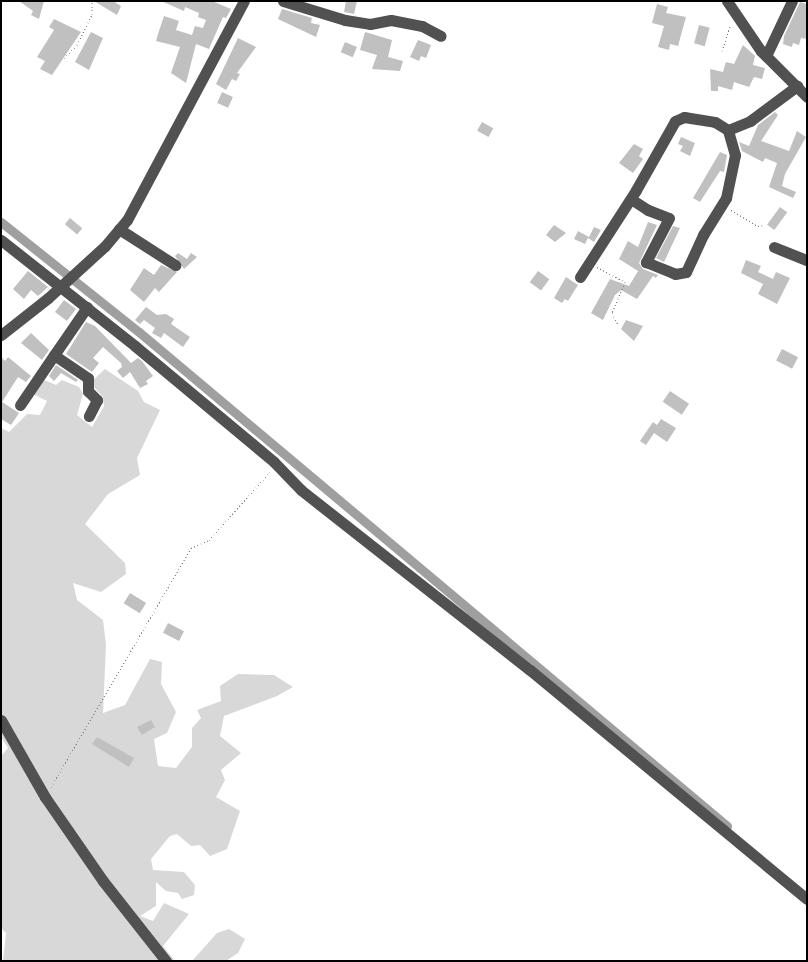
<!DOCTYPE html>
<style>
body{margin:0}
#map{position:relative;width:808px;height:962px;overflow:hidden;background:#fff;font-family:Karla,sans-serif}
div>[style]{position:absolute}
.green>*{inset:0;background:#d8d8d8}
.canal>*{height:9px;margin:-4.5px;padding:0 4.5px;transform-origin:4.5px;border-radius:4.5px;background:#9f9f9f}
.building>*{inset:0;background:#c0c0c0;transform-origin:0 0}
.path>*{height:1px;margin-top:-0.5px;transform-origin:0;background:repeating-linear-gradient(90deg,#737373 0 1px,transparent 0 3.5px)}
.minor>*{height:11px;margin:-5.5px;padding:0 5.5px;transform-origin:5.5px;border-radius:5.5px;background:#515151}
span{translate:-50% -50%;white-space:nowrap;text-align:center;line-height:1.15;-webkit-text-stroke:5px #fff;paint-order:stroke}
.frame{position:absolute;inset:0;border:2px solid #000;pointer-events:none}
</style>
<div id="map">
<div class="green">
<i style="clip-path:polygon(105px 369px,138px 391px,144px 402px,160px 410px,137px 458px,140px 475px,108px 494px,85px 524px,125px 563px,126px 574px,101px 592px,73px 583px,77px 600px,103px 620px,106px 645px,103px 713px,125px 705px,150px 659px,162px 662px,161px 684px,176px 712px,167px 733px,154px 739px,158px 766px,176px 768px,192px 747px,192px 728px,201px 718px,197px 710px,221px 701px,220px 686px,238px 674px,274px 675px,293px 687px,277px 696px,224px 716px,220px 736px,241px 753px,221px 770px,225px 780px,216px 797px,240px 811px,227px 849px,210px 856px,200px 845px,191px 846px,177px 834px,170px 836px,151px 859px,153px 870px,184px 872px,195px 885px,194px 895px,182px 899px,178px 893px,166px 891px,156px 882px,156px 906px,140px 916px,153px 921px,164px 903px,189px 914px,163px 946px,175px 961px,3px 961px,6px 933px,1px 928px,1px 756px,8px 748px,1px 737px,1px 428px,9px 432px,27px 414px,40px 415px,47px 401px,33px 394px,42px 379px,56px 385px,62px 380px,79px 387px,83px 394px,77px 415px,92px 427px,104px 406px,103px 397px,93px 386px,94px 379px)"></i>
<i style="clip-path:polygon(229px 929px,245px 939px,238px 953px,226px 961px,192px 961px,217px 933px)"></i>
</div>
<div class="canal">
<i style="left:1px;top:222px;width:176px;rotate:38.6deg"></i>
<i style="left:139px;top:332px;width:768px;rotate:40.03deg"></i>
</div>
<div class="building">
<i style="clip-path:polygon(19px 1px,44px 1px,39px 19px,31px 15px,33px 11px)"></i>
<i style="clip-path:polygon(94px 1px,113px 1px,121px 6px,117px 15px)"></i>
<i style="clip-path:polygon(161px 1px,212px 1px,231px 9px,226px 18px,223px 17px,209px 49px,196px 44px,186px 83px,171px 73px,180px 47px,156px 41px,158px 34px,164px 16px,179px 21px,176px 30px,192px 35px,195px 26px,203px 28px,206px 20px,198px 17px,199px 13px,185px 7px,184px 11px)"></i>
<i style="clip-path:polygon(346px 1px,357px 1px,354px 14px,344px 12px)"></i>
<i style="clip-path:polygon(800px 2px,807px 4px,807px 39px,801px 38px,799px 45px,793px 43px,792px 47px,783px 44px,784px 36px)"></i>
<i style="clip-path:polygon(657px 4px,668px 7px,666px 13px,686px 17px,678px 46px,670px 44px,669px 50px,658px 47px,664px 26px,652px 23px)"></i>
<i style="clip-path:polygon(282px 9px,312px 18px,311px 23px,320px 25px,316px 37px,278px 19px)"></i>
<i style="clip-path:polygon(54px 19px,81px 32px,52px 75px,40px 69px,45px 61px,37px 57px,54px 30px,49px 27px)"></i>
<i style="left:699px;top:25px;width:11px;height:19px;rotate:15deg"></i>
<i style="clip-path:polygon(91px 32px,103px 38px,89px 70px,75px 62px)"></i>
<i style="clip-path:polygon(365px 32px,392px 40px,388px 57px,403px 61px,400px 71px,372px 69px,377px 55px,360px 50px)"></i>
<i style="clip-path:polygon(238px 38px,256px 47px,237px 73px,240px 74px,236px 81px,232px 79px,226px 90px,216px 84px)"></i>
<i style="clip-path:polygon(418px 40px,431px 45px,426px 58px,421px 56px,419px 61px,410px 57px)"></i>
<i style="left:345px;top:42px;width:13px;height:11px;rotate:23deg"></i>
<i style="clip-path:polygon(743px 45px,755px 56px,753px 65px,765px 68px,762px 79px,754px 77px,749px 87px,734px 82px,732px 90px,718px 86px,718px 91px,711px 91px,710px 69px,723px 72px,726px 62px,734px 64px)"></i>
<i style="left:222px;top:92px;width:12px;height:12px;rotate:24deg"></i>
<i style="clip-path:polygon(775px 112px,778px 115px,761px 141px,789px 151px,797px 131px,806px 137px,785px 174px,782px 186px,796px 192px,793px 198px,769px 187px,777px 163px,765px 158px,763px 162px,742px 151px,739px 142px,749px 146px,758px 125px)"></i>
<i style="left:482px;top:122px;width:13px;height:10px;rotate:29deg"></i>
<i style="clip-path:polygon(681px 137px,695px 143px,690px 156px,680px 151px,683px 146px,678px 144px)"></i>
<i style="clip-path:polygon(634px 144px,643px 149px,639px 156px,643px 159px,633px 173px,619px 163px)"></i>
<i style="clip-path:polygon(720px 152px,727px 155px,724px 172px,720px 171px,700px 202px,693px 198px)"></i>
<i style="left:780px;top:207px;width:9px;height:22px;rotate:36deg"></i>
<i style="left:70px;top:218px;width:16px;height:8px;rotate:40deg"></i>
<i style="clip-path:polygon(648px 222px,657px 225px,639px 263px,643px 269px,658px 275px,656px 278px,653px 276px,637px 299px,621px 290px,615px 295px,603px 320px,591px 313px,610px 279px,629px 286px,638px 271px,619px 259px,628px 241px,638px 247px)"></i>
<i style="clip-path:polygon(554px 225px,566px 233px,555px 242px,546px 235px)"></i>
<i style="clip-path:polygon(673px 226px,680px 228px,664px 262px,656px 258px)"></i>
<i style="clip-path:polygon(594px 227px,601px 230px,594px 242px,588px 238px,585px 244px,574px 239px,578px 231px,589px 237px)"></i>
<i style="clip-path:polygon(178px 253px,187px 259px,191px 253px,197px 257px,184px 269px,175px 256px)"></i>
<i style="clip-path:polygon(746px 260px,761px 266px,758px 272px,773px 279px,776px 272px,790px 278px,777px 304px,758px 294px,763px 284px,741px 273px)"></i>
<i style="clip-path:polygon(161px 265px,177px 272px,159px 292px,155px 288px,144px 302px,130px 290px,144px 268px,154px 275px)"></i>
<i style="clip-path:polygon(28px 271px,48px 287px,38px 296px,31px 290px,24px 299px,13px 289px)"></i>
<i style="left:538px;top:271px;width:14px;height:14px;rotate:36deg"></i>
<i style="clip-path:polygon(566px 277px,578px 285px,568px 301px,565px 299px,562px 303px,554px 298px)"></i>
<i style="left:64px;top:300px;width:15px;height:15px;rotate:37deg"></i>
<i style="clip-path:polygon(146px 307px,157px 315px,166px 314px,174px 319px,171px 324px,190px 337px,183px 347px,164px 333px,161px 338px,152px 333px,155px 328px,144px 320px,140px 324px,135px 320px)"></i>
<i style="clip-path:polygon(626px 320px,643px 326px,634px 341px,621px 329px)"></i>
<i style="clip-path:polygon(86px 322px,95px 326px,131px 363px,138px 358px,142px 361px,153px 376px,146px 381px,148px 384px,140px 388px,130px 372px,123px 378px,117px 371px,122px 367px,121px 363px,103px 347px,93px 358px,99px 363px,92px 372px,66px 354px)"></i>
<i style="clip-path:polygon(31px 333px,49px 350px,42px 360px,21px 343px)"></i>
<i style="left:782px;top:349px;width:18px;height:13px;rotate:27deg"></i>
<i style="clip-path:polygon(1px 357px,5px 361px,8px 357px,31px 376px,26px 382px,18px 377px,2px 402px,19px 413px,11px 425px,1px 419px)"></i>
<i style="clip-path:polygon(56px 365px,78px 380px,76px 382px,61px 373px,54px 381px,49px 376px)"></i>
<i style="left:670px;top:391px;width:23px;height:13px;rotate:34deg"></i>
<i style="clip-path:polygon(661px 419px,676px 428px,667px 442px,654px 433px,646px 445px,640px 441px,653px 422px,657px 425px)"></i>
<i style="left:130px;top:593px;width:19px;height:12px;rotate:32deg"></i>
<i style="left:168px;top:623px;width:18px;height:11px;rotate:27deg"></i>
<i style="clip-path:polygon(151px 720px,155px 727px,142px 735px,137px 727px)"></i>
<i style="clip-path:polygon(97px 737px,134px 758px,129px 767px,92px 744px)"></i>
</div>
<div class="path">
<i style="left:722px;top:51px;width:26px;rotate:-72deg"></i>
<i style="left:64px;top:58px;width:18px;rotate:-45deg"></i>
<i style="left:77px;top:45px;width:34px;rotate:-64deg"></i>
<i style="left:92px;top:14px;width:13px;rotate:-90deg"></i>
<i style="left:731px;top:210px;width:31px;rotate:31deg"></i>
<i style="left:758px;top:226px;width:6px;rotate:-9deg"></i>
<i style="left:597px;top:267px;width:32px;rotate:28deg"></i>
<i style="left:625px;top:282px;width:34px;rotate:113deg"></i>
<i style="left:612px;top:313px;width:13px;rotate:63deg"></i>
<i style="left:51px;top:787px;width:277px;rotate:-59.6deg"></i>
<i style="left:191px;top:548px;width:20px;rotate:-24deg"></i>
<i style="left:209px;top:540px;width:91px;rotate:-48.1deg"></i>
</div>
<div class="minor">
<i style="left:283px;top:1px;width:65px;rotate:17deg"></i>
<i style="left:345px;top:20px;width:25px;rotate:9deg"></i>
<i style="left:370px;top:24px;width:21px;rotate:-11deg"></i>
<i style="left:391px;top:20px;width:32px;rotate:11deg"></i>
<i style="left:422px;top:26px;width:21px;rotate:28deg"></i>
<i style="left:727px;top:1px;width:60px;rotate:55.8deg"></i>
<i style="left:761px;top:51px;width:65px;rotate:45deg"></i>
<i style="left:766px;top:56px;width:61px;rotate:-64.7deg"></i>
<i style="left:631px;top:199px;width:20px;rotate:33deg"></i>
<i style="left:648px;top:210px;width:22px;rotate:21deg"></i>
<i style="left:669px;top:218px;width:50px;rotate:117.6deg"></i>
<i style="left:646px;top:262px;width:31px;rotate:22deg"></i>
<i style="left:675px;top:274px;width:11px;rotate:-10deg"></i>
<i style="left:686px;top:272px;width:41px;rotate:-65.3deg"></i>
<i style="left:703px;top:235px;width:44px;rotate:-58.1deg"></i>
<i style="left:726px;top:198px;width:44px;rotate:-78.2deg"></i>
<i style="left:735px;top:155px;width:26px;rotate:-106deg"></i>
<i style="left:119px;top:229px;width:67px;rotate:32.7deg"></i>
<i style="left:1px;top:240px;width:171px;rotate:38.3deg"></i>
<i style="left:135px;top:346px;width:181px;rotate:39.8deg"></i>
<i style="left:274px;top:462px;width:39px;rotate:46deg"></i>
<i style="left:301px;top:490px;width:291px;rotate:38.2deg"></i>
<i style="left:530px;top:670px;width:359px;rotate:39.6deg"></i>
<i style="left:774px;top:247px;width:35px;rotate:22deg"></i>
<i style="left:580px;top:277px;width:103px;rotate:-57.2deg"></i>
<i style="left:636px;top:190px;width:79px;rotate:-60.5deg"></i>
<i style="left:675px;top:121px;width:10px;rotate:-24deg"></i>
<i style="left:684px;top:117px;width:31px;rotate:9deg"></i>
<i style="left:715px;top:122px;width:15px;rotate:32deg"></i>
<i style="left:728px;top:130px;width:24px;rotate:-22deg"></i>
<i style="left:750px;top:121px;width:59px;rotate:-36.7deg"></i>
<i style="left:87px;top:307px;width:58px;rotate:124.5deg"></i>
<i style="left:54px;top:355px;width:41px;rotate:34.1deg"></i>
<i style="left:88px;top:378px;width:13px;rotate:90deg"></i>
<i style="left:88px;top:391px;width:13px;rotate:45deg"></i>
<i style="left:97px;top:400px;width:18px;rotate:117deg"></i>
<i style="left:1px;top:335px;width:60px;rotate:-38.2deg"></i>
<i style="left:48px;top:298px;width:77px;rotate:-42.4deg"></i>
<i style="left:105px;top:246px;width:34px;rotate:-50deg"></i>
<i style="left:127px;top:220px;width:248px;rotate:-61.9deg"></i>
<i style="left:20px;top:405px;width:60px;rotate:-55.8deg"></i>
<i style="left:1px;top:720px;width:89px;rotate:60.3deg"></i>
<i style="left:45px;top:797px;width:102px;rotate:55.4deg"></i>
<i style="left:103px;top:881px;width:102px;rotate:51.8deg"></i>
</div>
<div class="frame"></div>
</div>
